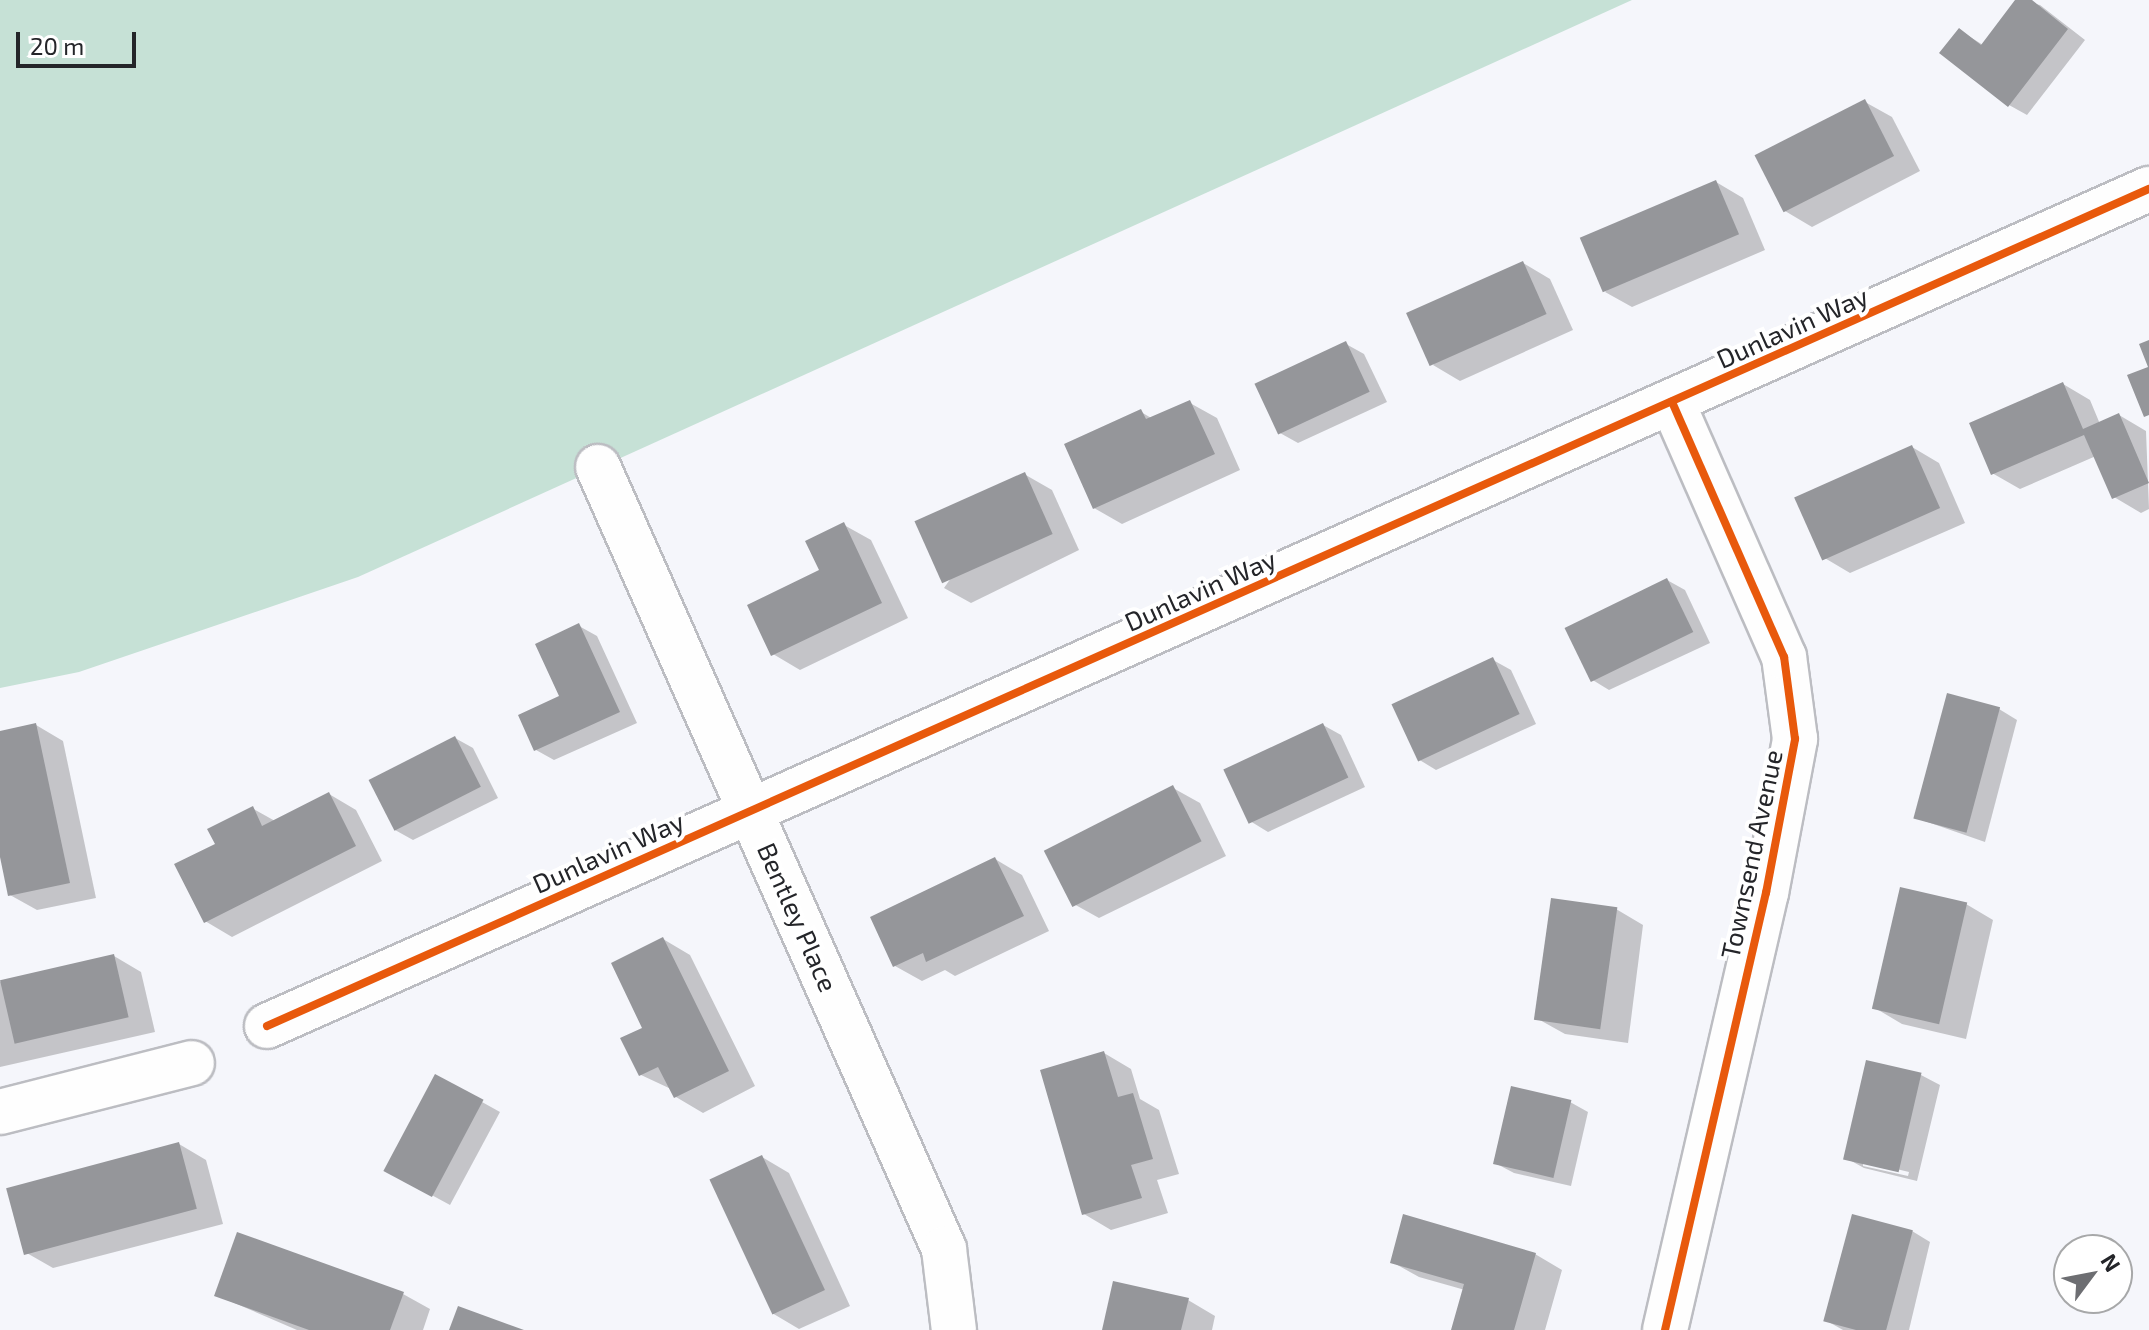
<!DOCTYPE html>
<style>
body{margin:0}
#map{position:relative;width:2149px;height:1330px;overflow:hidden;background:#f5f6fb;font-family:"Exo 2",sans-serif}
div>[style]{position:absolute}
.forest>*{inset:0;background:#c6e1d6}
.shadow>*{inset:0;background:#0003}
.building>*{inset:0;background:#95969a;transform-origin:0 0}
.roads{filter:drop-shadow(2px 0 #bcbdc2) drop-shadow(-2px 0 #bcbdc2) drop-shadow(0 2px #bcbdc2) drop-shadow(0 -2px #bcbdc2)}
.minor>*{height:44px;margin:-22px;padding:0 22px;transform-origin:22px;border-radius:22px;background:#fefefe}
.cycleway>*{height:8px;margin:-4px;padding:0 4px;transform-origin:4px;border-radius:4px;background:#e8590c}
span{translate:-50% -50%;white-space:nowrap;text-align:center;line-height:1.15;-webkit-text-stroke:8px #fff;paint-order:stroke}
.street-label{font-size:26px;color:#242529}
.north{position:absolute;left:2053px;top:1234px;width:80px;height:80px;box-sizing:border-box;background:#fff;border:2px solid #a7a8a9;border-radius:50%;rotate:58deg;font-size:22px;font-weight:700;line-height:32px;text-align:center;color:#242529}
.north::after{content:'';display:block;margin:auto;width:28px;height:36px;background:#6d6e72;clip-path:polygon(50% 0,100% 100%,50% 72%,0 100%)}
.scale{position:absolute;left:16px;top:32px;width:120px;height:36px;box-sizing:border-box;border:4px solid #242529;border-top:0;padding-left:10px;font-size:24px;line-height:28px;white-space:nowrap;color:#242529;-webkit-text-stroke:6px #fff;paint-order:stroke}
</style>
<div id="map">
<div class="forest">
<i style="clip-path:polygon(0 0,1632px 0,358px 577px,79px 672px,0 688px)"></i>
</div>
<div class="shadow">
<i style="clip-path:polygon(2018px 0,2040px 5px,2085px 40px,2027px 115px,2009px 105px,1959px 30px,1983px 45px)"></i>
<i style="clip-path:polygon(1865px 102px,1892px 117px,1920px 171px,1812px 227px,1785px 211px)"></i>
<i style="clip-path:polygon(1716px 182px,1743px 198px,1765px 250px,1632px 307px,1605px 292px)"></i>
<i style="clip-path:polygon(1523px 263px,1550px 279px,1573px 330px,1460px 381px,1433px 365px)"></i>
<i style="clip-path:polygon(1346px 344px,1364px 354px,1387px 402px,1298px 443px,1280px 433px)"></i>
<i style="clip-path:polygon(2063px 384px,2090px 400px,2100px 424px,2119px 415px,2146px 431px,2149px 509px,2141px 513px,2114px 497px,2096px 456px,2020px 489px,1992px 473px)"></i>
<i style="clip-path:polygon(1190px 403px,1217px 418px,1240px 470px,1122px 524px,1094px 508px,1141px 412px,1153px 419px)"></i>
<i style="clip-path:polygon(1912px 447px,1939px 463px,1965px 523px,1850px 573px,1823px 557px)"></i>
<i style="clip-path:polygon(1024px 474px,1052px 490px,1079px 550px,971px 603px,944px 588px)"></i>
<i style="clip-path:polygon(844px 525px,871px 540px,908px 618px,800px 670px,773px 654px)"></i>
<i style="clip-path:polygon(1667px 580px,1685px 590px,1710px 643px,1609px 690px,1591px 679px)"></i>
<i style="clip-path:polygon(579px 626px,597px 636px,637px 723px,554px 760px,536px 750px,562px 697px)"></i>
<i style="clip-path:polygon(1493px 660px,1511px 670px,1536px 724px,1436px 770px,1418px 759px)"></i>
<i style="clip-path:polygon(1999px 709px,2017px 720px,1985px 842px,1916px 818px)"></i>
<i style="clip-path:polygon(36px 725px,63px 741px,96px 898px,37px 910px,10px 895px,0 847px,0 733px)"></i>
<i style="clip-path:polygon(1323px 725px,1341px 735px,1365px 787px,1268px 832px,1250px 821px)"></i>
<i style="clip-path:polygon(455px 738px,473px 748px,498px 798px,413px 840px,395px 830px)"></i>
<i style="clip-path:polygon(1173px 788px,1200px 803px,1226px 856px,1099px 918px,1072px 903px)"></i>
<i style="clip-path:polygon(329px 794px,356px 810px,382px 861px,232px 937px,205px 921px,217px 845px,252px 808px,275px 821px)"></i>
<i style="clip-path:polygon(995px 859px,1022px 875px,1049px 931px,955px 976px,945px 970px,922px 981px,895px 966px)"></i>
<i style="clip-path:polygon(1966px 904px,1993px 920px,1966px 1039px,1902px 1024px,1875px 1008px)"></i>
<i style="clip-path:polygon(1616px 909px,1643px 925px,1628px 1043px,1565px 1034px,1538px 1019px)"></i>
<i style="clip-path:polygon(663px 939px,690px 955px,755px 1086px,703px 1113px,676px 1097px,671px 1089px,641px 1075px)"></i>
<i style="clip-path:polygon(114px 956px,141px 972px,155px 1032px,0 1067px,0 982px)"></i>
<i style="clip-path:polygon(1104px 1053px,1131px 1069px,1140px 1099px,1159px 1110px,1179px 1174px,1157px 1180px,1168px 1213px,1111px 1230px,1084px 1214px)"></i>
<i style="clip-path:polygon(evenodd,1921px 1075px,1940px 1085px,1917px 1181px,1864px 1168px,1846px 1158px,1921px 1075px,1863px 1161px,1909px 1172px,1908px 1176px,1863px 1166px,1863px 1161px)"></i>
<i style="clip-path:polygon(482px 1102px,500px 1112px,450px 1205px,404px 1180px)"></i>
<i style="clip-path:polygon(1570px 1102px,1588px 1112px,1571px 1186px,1514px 1173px,1495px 1163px)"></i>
<i style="clip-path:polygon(179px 1144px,206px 1160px,223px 1224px,53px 1268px,25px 1252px)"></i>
<i style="clip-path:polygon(762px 1157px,789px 1173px,850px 1306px,799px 1329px,772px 1313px)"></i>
<i style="clip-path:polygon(1912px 1231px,1930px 1242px,1909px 1330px,1843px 1330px,1827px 1321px)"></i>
<i style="clip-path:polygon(1535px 1254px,1562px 1270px,1545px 1330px,1453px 1330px,1465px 1290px,1419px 1277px,1392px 1262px)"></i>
<i style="clip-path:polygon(403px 1294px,430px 1309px,423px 1330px,297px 1330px,216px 1295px)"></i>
<i style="clip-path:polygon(1188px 1300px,1215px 1316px,1212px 1330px,1104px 1330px)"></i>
</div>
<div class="building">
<i style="clip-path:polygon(2015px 0,2032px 0,2068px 29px,2008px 107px,1939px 53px,1959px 28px,1981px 45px)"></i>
<i style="left:1865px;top:99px;width:64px;height:124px;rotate:63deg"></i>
<i style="left:1716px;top:180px;width:59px;height:148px;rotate:67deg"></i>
<i style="left:1523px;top:261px;width:58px;height:128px;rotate:66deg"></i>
<i style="clip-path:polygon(2149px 340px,2149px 415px,2144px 417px,2127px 375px,2148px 367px,2139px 344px)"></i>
<i style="left:1346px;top:341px;width:56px;height:101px;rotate:65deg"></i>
<i style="clip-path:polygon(2063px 382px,2083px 429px,2119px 413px,2149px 483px,2112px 499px,2084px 435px,1991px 475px,1969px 423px)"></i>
<i style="clip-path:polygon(1190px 400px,1215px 454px,1093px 509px,1064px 444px,1141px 409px,1146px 419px)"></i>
<i style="left:1912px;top:445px;width:69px;height:129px;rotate:66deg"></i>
<i style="left:1025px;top:472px;width:68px;height:121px;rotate:66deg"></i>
<i style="clip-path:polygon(844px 522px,882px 603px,771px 656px,747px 605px,819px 570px,805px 541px)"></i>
<i style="left:1667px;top:578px;width:60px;height:114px;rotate:64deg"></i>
<i style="clip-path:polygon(579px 623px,620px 712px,534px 751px,518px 715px,559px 696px,535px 644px)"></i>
<i style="left:1493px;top:657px;width:63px;height:112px;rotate:65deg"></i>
<i style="left:1947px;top:693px;width:55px;height:130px;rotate:15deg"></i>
<i style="clip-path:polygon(36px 723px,70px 883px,8px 896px,0 857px,0 731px)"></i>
<i style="left:1323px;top:723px;width:60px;height:110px;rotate:65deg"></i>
<i style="left:455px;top:736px;width:57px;height:97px;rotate:63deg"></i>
<i style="left:1173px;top:785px;width:63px;height:145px;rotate:63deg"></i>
<i style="clip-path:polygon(329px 792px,356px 846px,204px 923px,174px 864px,215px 844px,207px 829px,253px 806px,262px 826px)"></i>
<i style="clip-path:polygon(995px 857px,1024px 916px,926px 962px,923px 953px,893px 967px,870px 917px)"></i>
<i style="left:1900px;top:887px;width:69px;height:125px;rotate:13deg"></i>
<i style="left:1551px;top:898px;width:67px;height:123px;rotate:8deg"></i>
<i style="clip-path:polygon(663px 937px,729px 1071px,674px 1098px,658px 1067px,639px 1076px,620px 1038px,642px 1028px,611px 963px)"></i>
<i style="left:114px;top:954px;width:65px;height:117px;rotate:77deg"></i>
<i style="clip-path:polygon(1104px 1051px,1118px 1097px,1133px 1093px,1153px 1159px,1131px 1165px,1142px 1198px,1082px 1215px,1040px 1070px)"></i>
<i style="left:1866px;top:1060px;width:57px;height:102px;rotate:13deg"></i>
<i style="left:435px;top:1074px;width:55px;height:110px;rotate:28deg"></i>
<i style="left:1511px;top:1086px;width:62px;height:80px;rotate:13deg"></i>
<i style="left:179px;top:1142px;width:69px;height:179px;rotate:75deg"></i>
<i style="left:762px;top:1155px;width:149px;height:58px;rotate:65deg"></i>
<i style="clip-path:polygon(1403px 1214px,1536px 1253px,1514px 1330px,1451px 1330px,1464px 1284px,1390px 1263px)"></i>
<i style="left:1852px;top:1214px;width:63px;height:111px;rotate:15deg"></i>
<i style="clip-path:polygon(237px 1232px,404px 1292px,390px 1330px,309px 1330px,214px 1296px)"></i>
<i style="clip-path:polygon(1113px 1281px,1189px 1298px,1181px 1330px,1102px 1330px)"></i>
<i style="clip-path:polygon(458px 1306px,524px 1330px,449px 1330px)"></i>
</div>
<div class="roads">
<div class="minor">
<i style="left:598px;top:467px;width:855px;rotate:66.13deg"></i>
<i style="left:944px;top:1249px;width:82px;rotate:83deg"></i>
<i style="left:267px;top:1026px;width:2060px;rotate:-23.98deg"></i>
<i style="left:0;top:1112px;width:198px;rotate:-14.3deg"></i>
<i style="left:1665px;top:1330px;width:449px;rotate:-77deg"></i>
<i style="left:1766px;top:893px;width:157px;rotate:-79.3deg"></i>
<i style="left:1795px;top:739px;width:83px;rotate:-97.6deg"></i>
<i style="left:1784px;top:657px;width:279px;rotate:-113.7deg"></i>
</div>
</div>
<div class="cycleway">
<i style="left:267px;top:1026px;width:2060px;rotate:-23.98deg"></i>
<i style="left:1665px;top:1330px;width:449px;rotate:-77deg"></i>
<i style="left:1766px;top:893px;width:157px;rotate:-79.3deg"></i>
<i style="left:1795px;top:739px;width:83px;rotate:-97.6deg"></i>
<i style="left:1784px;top:657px;width:279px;rotate:-113.7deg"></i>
</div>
<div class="street-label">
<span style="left:1792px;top:327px;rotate:-24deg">Dunlavin Way</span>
<span style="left:1200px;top:590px;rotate:-24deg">Dunlavin Way</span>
<span style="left:608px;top:852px;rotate:-24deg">Dunlavin Way</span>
<span style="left:1751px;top:854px;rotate:-78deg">Townsend Avenue</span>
<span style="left:798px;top:917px;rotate:66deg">Bentley Place</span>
</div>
<div class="north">N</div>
<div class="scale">20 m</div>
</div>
